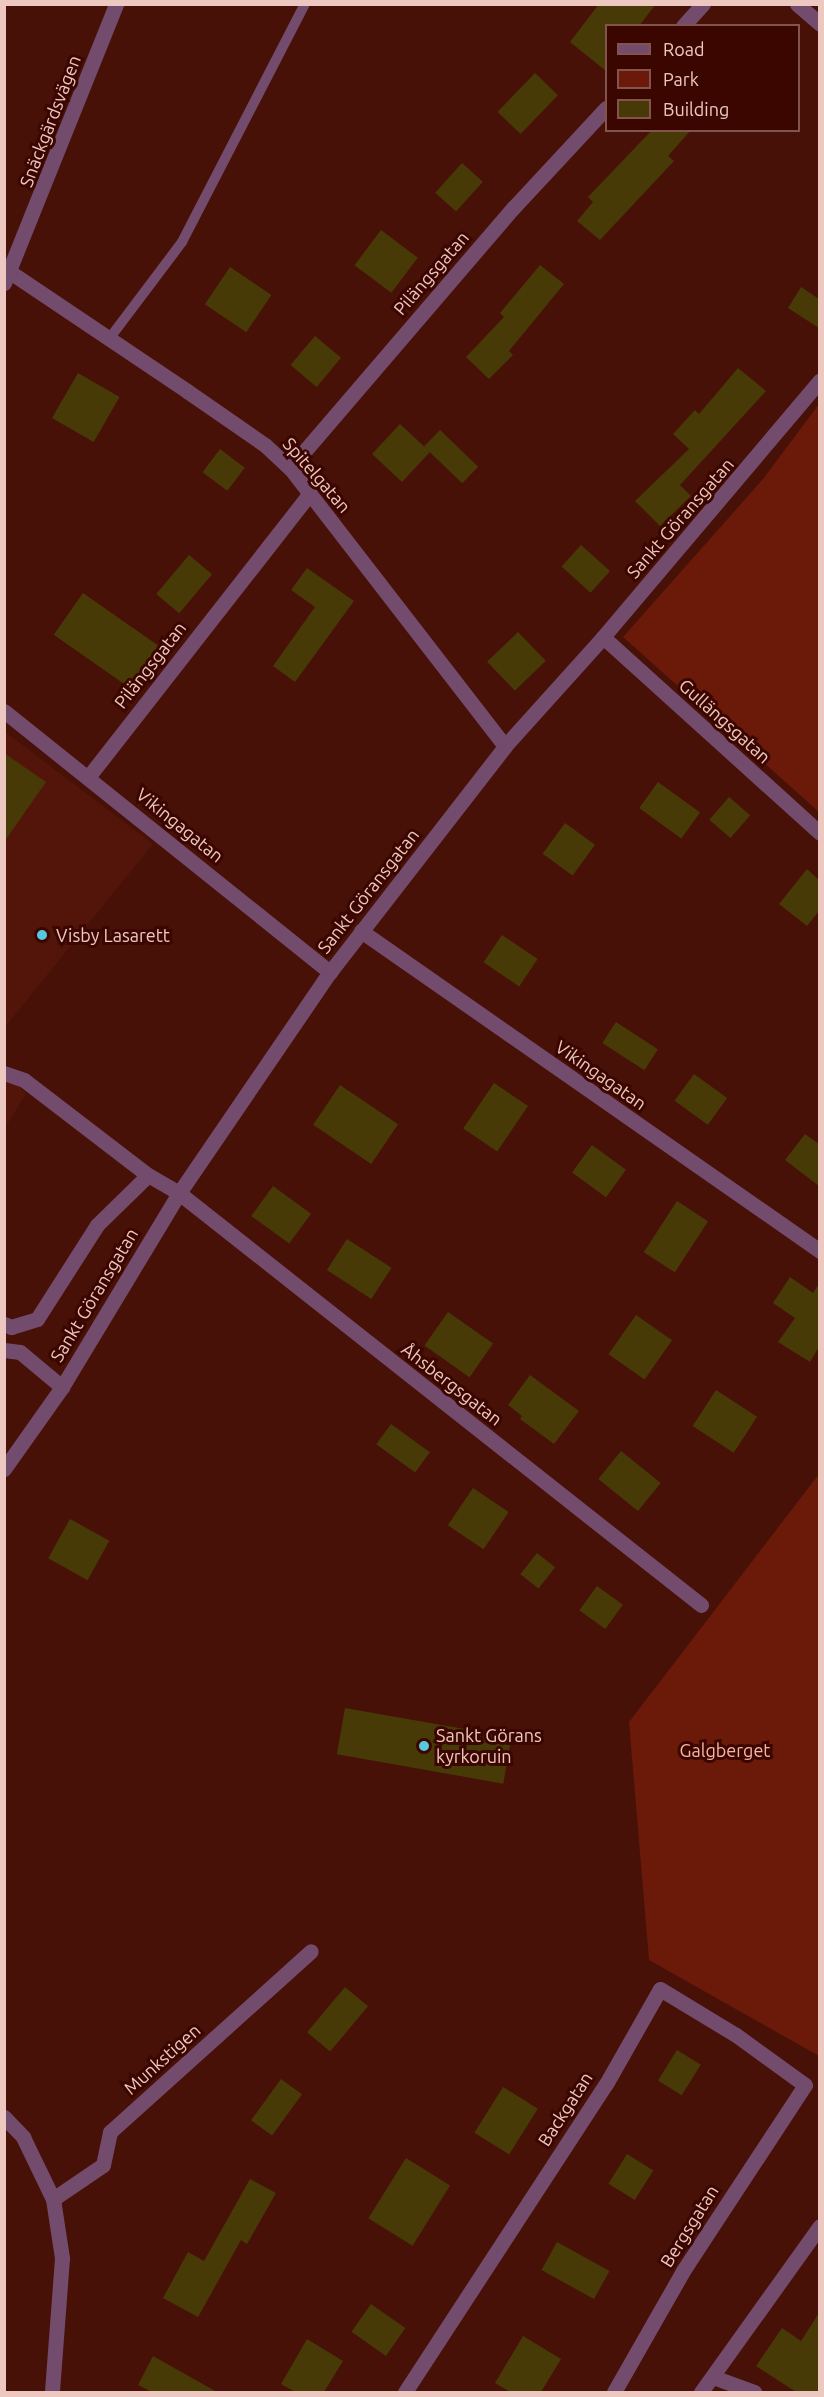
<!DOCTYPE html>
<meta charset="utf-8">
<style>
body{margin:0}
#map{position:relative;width:824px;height:2397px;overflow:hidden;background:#471107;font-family:Ubuntu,sans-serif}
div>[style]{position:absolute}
.built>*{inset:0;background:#53150a}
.green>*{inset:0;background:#6b1909}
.building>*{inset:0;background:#473a07;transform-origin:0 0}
.lane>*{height:10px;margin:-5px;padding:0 5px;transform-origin:5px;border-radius:5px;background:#734b6c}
.street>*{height:15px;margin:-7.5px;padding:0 7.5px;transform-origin:7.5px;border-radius:7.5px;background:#734b6c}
.dots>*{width:16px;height:16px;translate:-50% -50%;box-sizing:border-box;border:3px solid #3c0600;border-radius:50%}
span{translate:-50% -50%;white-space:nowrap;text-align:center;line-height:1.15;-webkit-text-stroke:6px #3c0600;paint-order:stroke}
.street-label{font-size:18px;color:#ecc8c0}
.poi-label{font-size:18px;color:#ecc8c0}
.left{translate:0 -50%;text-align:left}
.park-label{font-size:18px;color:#f6b6a8}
.frame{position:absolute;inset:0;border:6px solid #ecc8c0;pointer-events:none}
.legend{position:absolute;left:605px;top:24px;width:195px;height:108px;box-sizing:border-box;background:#3c0600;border:2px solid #82544d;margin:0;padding:8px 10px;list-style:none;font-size:18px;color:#ecc8c0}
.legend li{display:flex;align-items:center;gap:12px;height:30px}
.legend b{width:30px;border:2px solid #82544d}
</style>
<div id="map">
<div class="built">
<i style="clip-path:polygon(4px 731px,153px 844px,5px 1027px,4px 1027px)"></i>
<i style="clip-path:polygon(5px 1071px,26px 1094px,5px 1128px)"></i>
</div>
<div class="green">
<i style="clip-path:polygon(819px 404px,819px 812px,623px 637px,763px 479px)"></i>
<i style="clip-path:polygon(819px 1474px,819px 2056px,649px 1960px,629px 1722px)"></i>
</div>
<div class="building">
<i style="clip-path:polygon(599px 4px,656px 4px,639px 26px,606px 26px,606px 71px,570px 42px)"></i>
<i style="left:535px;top:73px;width:32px;height:54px;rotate:44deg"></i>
<i style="clip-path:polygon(652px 130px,691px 130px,668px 156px,674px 161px,600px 240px,577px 221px,593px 202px,588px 197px)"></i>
<i style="left:462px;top:163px;width:28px;height:40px;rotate:42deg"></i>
<i style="left:381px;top:230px;width:46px;height:44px;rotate:37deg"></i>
<i style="clip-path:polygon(540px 265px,564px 284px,509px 351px,513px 355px,489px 379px,466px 357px,504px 317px,500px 313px)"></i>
<i style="left:230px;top:267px;width:50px;height:45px;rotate:34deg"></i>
<i style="clip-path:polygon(801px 287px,819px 299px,819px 328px,788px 308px)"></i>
<i style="left:315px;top:336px;width:34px;height:38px;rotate:40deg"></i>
<i style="clip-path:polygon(738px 368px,766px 391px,680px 485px,691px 496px,660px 526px,635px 501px,689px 449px,673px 434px,695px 410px,699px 414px)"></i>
<i style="left:78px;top:373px;width:48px;height:52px;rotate:30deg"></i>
<i style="left:400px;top:424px;width:41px;height:41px;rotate:43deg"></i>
<i style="left:440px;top:430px;width:53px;height:23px;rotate:44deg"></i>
<i style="left:220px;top:449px;width:31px;height:29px;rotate:37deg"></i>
<i style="left:581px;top:545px;width:39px;height:29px;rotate:42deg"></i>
<i style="left:189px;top:555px;width:30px;height:51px;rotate:40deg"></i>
<i style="clip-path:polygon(307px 568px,354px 601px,295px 682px,273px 666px,315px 607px,291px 590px)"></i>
<i style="left:83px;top:593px;width:93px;height:51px;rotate:35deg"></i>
<i style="left:518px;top:632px;width:40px;height:43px;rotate:46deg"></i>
<i style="clip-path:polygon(4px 753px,46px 782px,4px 842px)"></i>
<i style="left:658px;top:782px;width:52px;height:32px;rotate:36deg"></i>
<i style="left:729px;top:797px;width:28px;height:30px;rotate:41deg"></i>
<i style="left:565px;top:823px;width:37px;height:38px;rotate:36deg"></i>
<i style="clip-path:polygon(807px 869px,819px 880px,819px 911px,807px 926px,779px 904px)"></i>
<i style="left:502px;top:935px;width:43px;height:33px;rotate:34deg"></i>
<i style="left:616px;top:1022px;width:50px;height:25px;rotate:33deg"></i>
<i style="left:694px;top:1074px;width:41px;height:33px;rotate:36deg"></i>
<i style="left:494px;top:1083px;width:41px;height:55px;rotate:34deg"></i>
<i style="left:340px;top:1085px;width:70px;height:48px;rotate:34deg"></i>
<i style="clip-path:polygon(805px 1134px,819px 1144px,819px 1186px,785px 1160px)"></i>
<i style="left:592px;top:1145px;width:42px;height:34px;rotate:36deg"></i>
<i style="left:273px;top:1186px;width:47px;height:37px;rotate:36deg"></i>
<i style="left:677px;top:1201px;width:37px;height:61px;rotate:33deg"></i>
<i style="left:347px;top:1239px;width:53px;height:37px;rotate:33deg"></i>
<i style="clip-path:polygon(790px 1277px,813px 1293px,819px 1284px,819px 1347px,810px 1362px,778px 1342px,795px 1318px,773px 1303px)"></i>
<i style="left:448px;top:1312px;width:55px;height:41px;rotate:35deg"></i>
<i style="left:636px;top:1315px;width:44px;height:48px;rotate:35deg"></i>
<i style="clip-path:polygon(530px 1375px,579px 1411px,554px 1444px,520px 1419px,522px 1416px,508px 1405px)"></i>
<i style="left:716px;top:1390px;width:49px;height:43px;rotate:33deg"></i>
<i style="left:391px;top:1424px;width:48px;height:25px;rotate:36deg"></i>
<i style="left:621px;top:1451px;width:51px;height:36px;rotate:39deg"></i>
<i style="left:473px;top:1488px;width:43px;height:45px;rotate:34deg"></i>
<i style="left:70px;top:1519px;width:45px;height:45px;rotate:29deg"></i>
<i style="left:537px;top:1553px;width:23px;height:27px;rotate:38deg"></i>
<i style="left:597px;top:1586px;width:32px;height:30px;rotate:36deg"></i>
<i style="left:345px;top:1708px;width:169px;height:47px;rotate:10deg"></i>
<i style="left:345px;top:1987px;width:30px;height:59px;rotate:40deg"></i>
<i style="left:677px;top:2050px;width:28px;height:36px;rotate:32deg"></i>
<i style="left:281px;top:2079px;width:26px;height:51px;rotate:36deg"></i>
<i style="left:503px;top:2087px;width:41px;height:54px;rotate:32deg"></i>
<i style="left:627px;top:2154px;width:31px;height:35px;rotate:32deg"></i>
<i style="left:406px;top:2158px;width:52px;height:71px;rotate:32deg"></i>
<i style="clip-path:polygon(250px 2179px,276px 2193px,247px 2244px,241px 2240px,198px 2317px,163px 2298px,188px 2252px,204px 2261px)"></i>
<i style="left:557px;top:2242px;width:60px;height:32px;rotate:29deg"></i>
<i style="left:371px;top:2304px;width:42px;height:34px;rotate:35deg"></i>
<i style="clip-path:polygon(819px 2313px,819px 2392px,796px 2392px,756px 2366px,782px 2328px,801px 2341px)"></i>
<i style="clip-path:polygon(523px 2336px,561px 2359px,541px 2392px,510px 2392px,495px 2383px)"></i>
<i style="clip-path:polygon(307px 2339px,343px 2361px,324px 2392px,295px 2392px,281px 2384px)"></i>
<i style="clip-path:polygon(153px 2356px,217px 2392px,152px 2392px,138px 2385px)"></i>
</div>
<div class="lane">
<i style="left:109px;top:339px;width:121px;rotate:-53deg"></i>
<i style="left:182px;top:242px;width:268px;rotate:-62.7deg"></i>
</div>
<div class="street">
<i style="left:797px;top:4px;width:30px;rotate:41deg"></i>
<i style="left:683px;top:26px;width:30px;rotate:-48deg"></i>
<i style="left:10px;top:272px;width:213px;rotate:33.9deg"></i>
<i style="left:187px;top:391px;width:95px;rotate:34.7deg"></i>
<i style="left:265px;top:445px;width:34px;rotate:43deg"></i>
<i style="left:290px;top:468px;width:351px;rotate:52.3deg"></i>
<i style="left:4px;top:283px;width:301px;rotate:-68.1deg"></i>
<i style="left:290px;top:468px;width:344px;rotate:-49.4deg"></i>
<i style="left:514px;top:207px;width:135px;rotate:-47.1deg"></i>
<i style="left:603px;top:637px;width:292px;rotate:42.1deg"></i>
<i style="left:4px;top:711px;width:418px;rotate:38.7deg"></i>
<i style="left:89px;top:776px;width:358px;rotate:-52deg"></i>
<i style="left:361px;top:931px;width:560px;rotate:34.88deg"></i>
<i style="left:4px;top:1073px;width:21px;rotate:19deg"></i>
<i style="left:24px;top:1080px;width:156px;rotate:37.5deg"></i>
<i style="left:148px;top:1175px;width:36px;rotate:30deg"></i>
<i style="left:179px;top:1193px;width:665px;rotate:38.28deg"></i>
<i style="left:4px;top:1324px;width:8px;rotate:23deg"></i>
<i style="left:11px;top:1327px;width:27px;rotate:-17deg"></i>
<i style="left:37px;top:1319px;width:112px;rotate:-57.4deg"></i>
<i style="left:97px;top:1225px;width:71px;rotate:-44.4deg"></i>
<i style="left:4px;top:1350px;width:16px;rotate:7deg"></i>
<i style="left:20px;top:1352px;width:55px;rotate:39.8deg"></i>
<i style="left:4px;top:1469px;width:100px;rotate:-54.7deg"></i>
<i style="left:62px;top:1387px;width:227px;rotate:-58.9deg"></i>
<i style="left:179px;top:1193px;width:268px;rotate:-55.7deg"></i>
<i style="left:330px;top:972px;width:286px;rotate:-52.2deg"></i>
<i style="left:505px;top:746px;width:147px;rotate:-48deg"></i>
<i style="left:603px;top:637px;width:336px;rotate:-49.8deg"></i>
<i style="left:4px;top:2117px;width:28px;rotate:46deg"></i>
<i style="left:23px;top:2137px;width:69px;rotate:64.2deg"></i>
<i style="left:53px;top:2199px;width:60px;rotate:81.3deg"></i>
<i style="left:62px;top:2258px;width:134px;rotate:94.3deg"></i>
<i style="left:53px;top:2199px;width:60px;rotate:-34.2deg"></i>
<i style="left:103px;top:2165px;width:34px;rotate:-78deg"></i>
<i style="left:110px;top:2132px;width:270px;rotate:-42deg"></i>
<i style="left:713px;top:2377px;width:44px;rotate:20.1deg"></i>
<i style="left:405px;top:2392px;width:368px;rotate:-56.9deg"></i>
<i style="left:606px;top:2084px;width:109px;rotate:-60.4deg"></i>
<i style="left:660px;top:1989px;width:89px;rotate:31.2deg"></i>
<i style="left:736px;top:2035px;width:85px;rotate:35.9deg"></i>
<i style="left:805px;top:2085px;width:222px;rotate:123.3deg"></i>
<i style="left:683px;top:2271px;width:139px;rotate:119.7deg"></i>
<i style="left:701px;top:2392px;width:204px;rotate:-54.4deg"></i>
</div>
<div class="dots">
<i style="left:42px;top:935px;background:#56c9e0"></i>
<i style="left:424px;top:1746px;background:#56c9e0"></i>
</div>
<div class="street-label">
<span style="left:50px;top:121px;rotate:-69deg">Snäckgärdsvägen</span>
<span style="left:431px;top:273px;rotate:-49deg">Pilängsgatan</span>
<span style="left:317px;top:475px;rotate:49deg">Spitelgatan</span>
<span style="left:680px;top:518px;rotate:-49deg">Sankt Göransgatan</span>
<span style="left:150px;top:665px;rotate:-52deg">Pilängsgatan</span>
<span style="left:725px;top:721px;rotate:42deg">Gullängsgatan</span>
<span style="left:180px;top:825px;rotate:39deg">Vikingagatan</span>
<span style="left:368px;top:891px;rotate:-52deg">Sankt Göransgatan</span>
<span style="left:601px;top:1075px;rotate:35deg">Vikingagatan</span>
<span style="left:94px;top:1295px;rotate:-59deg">Sankt Göransgatan</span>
<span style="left:452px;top:1384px;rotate:38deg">Åhsbergsgatan</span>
<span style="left:162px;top:2059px;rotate:-42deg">Munkstigen</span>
<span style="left:565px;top:2109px;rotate:-57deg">Backgatan</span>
<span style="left:689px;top:2226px;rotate:-58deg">Bergsgatan</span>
</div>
<div class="poi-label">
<span class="left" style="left:56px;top:935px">Visby Lasarett</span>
<span class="left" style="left:436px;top:1746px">Sankt Görans<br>kyrkoruin</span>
</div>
<div class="park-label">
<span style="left:725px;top:1750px">Galgberget</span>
</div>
<div class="frame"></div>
<ul class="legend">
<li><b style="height:8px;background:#734b6c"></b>Road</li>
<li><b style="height:16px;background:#6b1909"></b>Park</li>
<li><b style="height:16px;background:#473a07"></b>Building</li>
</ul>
</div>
